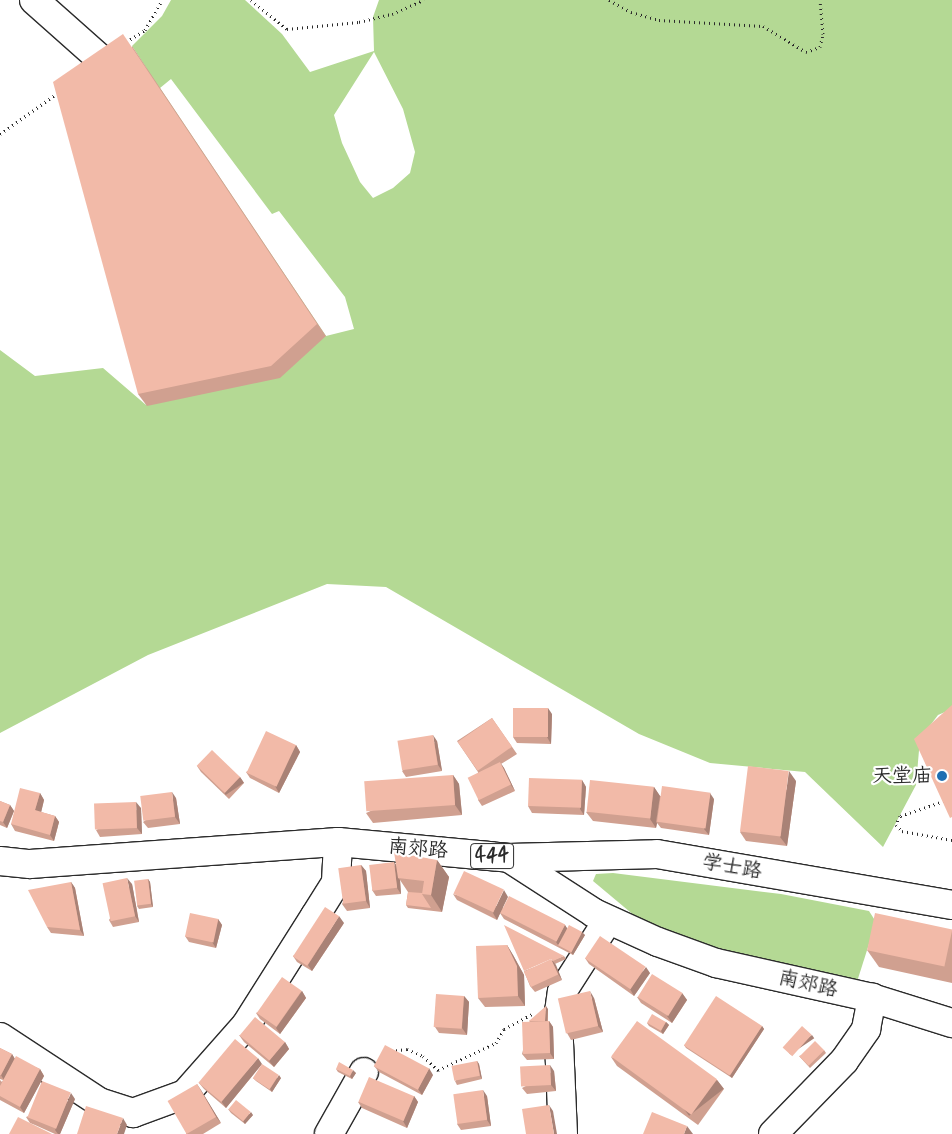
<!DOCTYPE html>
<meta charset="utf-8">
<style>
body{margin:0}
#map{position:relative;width:952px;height:1134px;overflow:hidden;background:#fff;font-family:Mynerve,"LXGW WenKai TC",sans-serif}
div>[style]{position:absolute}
.green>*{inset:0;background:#b4d994}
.path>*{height:3px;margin-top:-1.5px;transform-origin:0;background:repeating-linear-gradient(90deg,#2b2b2b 0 1px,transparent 0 5px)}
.roads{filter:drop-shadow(1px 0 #2b2b2b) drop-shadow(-1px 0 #2b2b2b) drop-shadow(0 1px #2b2b2b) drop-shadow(0 -1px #2b2b2b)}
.minor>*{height:28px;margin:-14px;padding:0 14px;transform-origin:14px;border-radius:14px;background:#fff}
.major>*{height:28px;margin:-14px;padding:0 14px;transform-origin:14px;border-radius:14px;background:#fff}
.wall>*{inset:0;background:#d0a090}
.shaded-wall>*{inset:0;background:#a98276;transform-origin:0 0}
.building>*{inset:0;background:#f2baa8;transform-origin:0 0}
.dots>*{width:14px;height:14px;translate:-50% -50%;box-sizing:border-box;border:2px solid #fff;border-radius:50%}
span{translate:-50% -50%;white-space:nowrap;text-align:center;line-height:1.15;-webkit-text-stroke:4.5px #fff;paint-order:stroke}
.shield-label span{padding:1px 4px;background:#fff;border:1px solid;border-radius:4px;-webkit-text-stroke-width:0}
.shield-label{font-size:19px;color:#2b2b2b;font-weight:700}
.poi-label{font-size:20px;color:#2b2b2b}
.right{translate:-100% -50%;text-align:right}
.street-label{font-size:20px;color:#2b2b2b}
</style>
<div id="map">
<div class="green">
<i style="clip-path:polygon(evenodd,171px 0,245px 0,282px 34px,310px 72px,374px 51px,373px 17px,379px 0,952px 0,952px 709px,938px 715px,920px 739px,916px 785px,883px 847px,805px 772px,710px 763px,639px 734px,386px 587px,327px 584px,148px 655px,0 733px,0 350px,35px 376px,103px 368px,146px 405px,98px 229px,124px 82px,147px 69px,132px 46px,162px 16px,171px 0,374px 52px,403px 109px,415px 152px,410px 173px,393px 188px,373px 198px,360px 182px,342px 143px,334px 115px,374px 52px,171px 0,171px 79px,272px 214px,279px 211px,345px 297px,354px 329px,326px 336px,160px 88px,171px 79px)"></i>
<i style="clip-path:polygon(613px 873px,781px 894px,869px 911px,876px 922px,855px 988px,648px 927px,593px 881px,596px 874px)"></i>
</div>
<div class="path">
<i style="left:251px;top:0;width:46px;rotate:38.9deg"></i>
<i style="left:287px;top:29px;width:72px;rotate:-5.6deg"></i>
<i style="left:359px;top:22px;width:34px;rotate:-14deg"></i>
<i style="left:392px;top:14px;width:35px;rotate:-24deg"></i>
<i style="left:609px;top:0;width:25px;rotate:29deg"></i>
<i style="left:631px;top:12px;width:29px;rotate:16deg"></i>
<i style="left:659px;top:20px;width:104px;rotate:3.3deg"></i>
<i style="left:763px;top:26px;width:50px;rotate:31.2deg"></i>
<i style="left:806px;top:52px;width:15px;rotate:-20deg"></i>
<i style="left:820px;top:47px;width:13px;rotate:-77deg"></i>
<i style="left:823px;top:34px;width:34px;rotate:-95deg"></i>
<i style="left:126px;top:42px;width:22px;rotate:-32deg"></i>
<i style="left:145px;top:30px;width:34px;rotate:-60deg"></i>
<i style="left:0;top:134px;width:72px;rotate:-35.4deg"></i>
<i style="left:944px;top:801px;width:46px;rotate:161.2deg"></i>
<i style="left:900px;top:816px;width:10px;rotate:114deg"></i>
<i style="left:896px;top:825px;width:8px;rotate:45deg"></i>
<i style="left:902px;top:831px;width:51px;rotate:10.2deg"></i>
<i style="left:391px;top:1051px;width:16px;rotate:-7deg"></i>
<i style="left:407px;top:1049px;width:17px;rotate:24deg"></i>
<i style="left:423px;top:1056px;width:21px;rotate:43deg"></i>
<i style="left:438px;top:1070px;width:64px;rotate:-25deg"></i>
<i style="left:496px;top:1043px;width:16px;rotate:-60deg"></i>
<i style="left:504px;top:1029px;width:34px;rotate:-28deg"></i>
</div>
<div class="roads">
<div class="minor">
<i style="left:34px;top:0;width:96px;rotate:41.6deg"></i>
<i style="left:106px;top:64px;width:22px;rotate:72deg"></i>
<i style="left:0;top:1037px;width:118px;rotate:33.3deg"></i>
<i style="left:99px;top:1102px;width:36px;rotate:18deg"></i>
<i style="left:133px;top:1113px;width:55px;rotate:-20.1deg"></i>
<i style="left:185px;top:1094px;width:92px;rotate:-48.5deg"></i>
<i style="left:246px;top:1025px;width:129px;rotate:-57.7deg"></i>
<i style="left:315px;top:916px;width:40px;rotate:-58deg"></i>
<i style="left:336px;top:882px;width:40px;rotate:-87.1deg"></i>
<i style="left:329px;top:1134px;width:71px;rotate:-60.6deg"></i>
<i style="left:563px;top:1134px;width:115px;rotate:-92.5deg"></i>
<i style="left:558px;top:1019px;width:27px;rotate:-82deg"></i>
<i style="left:562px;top:992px;width:85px;rotate:-57.4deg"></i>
<i style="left:773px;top:1134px;width:102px;rotate:-45.8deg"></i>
<i style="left:844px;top:1061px;width:39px;rotate:-55deg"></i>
<i style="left:866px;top:1029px;width:32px;rotate:-79deg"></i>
</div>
<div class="major">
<i style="left:509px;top:858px;width:148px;rotate:-1.5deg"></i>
<i style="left:657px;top:854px;width:299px;rotate:9.8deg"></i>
<i style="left:0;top:861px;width:30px;rotate:6deg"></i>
<i style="left:30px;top:864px;width:309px;rotate:-4.1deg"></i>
<i style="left:338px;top:842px;width:172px;rotate:5.3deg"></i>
<i style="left:509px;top:858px;width:101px;rotate:32.9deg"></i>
<i style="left:594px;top:913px;width:70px;rotate:24.4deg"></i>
<i style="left:658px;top:942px;width:62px;rotate:19.9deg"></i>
<i style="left:716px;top:963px;width:160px;rotate:12.6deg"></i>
<i style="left:872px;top:998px;width:84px;rotate:17.4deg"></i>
</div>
</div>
<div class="wall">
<i style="clip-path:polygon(132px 46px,326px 336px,280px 378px,147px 406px,138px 394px)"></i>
<i style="clip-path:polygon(552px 714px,551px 744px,517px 743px,513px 737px)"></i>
<i style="clip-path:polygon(492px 718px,517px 754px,501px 764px,504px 768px,515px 791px,482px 806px,478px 800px,478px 772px,457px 741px)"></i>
<i style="clip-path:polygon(437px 741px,442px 771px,406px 777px,402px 771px)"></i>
<i style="clip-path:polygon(296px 745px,300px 752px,279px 793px,250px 778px,246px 772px)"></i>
<i style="clip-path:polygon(197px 766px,240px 777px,244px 783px,229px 799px,201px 772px)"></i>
<i style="clip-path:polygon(453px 775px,459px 784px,462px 815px,373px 823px,366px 813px)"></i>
<i style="clip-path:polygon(582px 780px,586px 787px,584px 815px,532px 813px,528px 806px)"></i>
<i style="clip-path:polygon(796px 781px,787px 846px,746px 841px,740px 832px)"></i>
<i style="clip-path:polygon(654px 787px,660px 796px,714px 799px,709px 835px,661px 828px,657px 823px,656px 828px,593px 821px,586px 812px)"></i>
<i style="clip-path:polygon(40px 793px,44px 800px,41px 812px,55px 816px,59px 822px,54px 841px,15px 831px,11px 824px)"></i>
<i style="clip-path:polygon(176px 798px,180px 824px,148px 828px,143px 822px)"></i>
<i style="clip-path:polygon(0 801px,10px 805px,14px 811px,7px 828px,0 825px)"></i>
<i style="clip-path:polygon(141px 808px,142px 834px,100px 837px,96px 830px)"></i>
<i style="clip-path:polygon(437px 860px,449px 877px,442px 912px,408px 908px,406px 905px,408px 892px,400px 880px,401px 894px,376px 896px,372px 890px,396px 864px)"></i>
<i style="clip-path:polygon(361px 865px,366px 871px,370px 908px,347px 911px,342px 904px)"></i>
<i style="clip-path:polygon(148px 879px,150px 882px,153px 907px,139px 909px,137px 906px)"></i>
<i style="clip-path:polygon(71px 882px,75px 888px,84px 936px,51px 933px,47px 927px)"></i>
<i style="clip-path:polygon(132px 884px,139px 922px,113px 927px,109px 920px)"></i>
<i style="clip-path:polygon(453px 894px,565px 925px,567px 929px,585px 935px,573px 955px,504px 919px,500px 913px,497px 920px,457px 900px)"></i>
<i style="clip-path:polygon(218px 919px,222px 925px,216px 948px,189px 942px,185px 936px)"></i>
<i style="clip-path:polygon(344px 923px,312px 971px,297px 962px,293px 956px)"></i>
<i style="clip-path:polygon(952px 930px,952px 983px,879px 967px,867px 950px)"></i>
<i style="clip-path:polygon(507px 945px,513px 955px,524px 975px,525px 1006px,485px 1007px,478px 998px)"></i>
<i style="clip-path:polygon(564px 956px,566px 959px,555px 964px,562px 980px,535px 992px,530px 986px,524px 971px)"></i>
<i style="clip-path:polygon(585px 958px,650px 973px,634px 996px,589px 964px)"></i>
<i style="clip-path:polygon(302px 991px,306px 998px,280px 1034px,260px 1019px,256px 1013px)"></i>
<i style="clip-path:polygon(682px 993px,687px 1000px,672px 1023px,641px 1003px,637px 997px)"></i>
<i style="clip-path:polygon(464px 996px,469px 1002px,467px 1035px,439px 1033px,435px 1027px)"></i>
<i style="clip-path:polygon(594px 998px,603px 1032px,571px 1040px,567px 1033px)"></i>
<i style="clip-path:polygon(548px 1009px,548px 1021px,549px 1021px,553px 1027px,554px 1059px,527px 1060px,522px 1054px,530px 1022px,529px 1021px)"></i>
<i style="clip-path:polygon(666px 1022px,669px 1025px,663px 1034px,649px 1026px,647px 1023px)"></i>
<i style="clip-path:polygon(762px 1026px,764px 1029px,732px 1078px,686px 1048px,684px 1045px)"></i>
<i style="clip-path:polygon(239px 1035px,285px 1042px,289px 1049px,274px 1067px,244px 1042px)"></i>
<i style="clip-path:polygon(0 1048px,12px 1054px,15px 1059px,40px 1069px,44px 1076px,24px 1113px,0 1100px,0 1080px,2px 1082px,3px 1080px,0 1079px)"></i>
<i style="clip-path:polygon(824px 1050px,826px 1053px,810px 1068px,799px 1056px)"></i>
<i style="clip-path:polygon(611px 1057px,717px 1080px,724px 1089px,698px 1125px,617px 1066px)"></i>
<i style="clip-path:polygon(477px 1061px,479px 1064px,482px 1079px,457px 1085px,455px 1081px)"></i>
<i style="clip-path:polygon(262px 1064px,226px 1108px,204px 1089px,199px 1083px)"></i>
<i style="clip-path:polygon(374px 1066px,433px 1075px,422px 1095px,379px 1072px)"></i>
<i style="clip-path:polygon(336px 1069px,356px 1073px,352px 1079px,338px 1072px)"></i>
<i style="clip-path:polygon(554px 1071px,556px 1091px,527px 1094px,522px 1088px)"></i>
<i style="clip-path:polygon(253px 1078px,281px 1078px,272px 1092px,256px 1081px)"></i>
<i style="clip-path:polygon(197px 1084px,221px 1123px,203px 1134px,186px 1134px)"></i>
<i style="clip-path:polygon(414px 1096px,418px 1102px,407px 1128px,362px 1108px,358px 1102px)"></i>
<i style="clip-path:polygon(487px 1096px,491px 1126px,461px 1130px,457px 1124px)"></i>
<i style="clip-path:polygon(75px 1099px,60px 1134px,55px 1134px,35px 1125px,30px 1123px,26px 1117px)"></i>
<i style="clip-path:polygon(228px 1109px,253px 1115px,245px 1124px,231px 1113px)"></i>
</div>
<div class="shaded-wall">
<i style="clip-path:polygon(548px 708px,552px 714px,551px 744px,547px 737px)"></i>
<i style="clip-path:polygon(433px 735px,437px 741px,442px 771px,438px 765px)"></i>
<i style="clip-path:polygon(296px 745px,300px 752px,279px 793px,275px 786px)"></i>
<i style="clip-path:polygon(500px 762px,504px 768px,515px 791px,511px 785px)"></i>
<i style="clip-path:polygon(789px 771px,796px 781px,787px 846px,780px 837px)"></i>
<i style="clip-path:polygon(453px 775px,459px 784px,462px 815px,455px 805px)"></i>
<i style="left:240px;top:777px;width:7px;height:22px;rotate:56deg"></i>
<i style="clip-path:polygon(582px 780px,586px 787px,584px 815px,580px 809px)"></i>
<i style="clip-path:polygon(654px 787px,660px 796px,656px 822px,657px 823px,656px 828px,650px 819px)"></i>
<i style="clip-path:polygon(172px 792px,176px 798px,180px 824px,175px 817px)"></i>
<i style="clip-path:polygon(40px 793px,44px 800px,40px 817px,35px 810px)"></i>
<i style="clip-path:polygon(710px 793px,714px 799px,709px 835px,704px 829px)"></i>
<i style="clip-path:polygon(136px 802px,141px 808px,142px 834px,137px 828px)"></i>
<i style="clip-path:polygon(10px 805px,14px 811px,7px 828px,3px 822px)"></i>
<i style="clip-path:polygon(55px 816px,59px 822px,54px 841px,50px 835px)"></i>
<i style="clip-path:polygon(437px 860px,449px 877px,442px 912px,431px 895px)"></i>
<i style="clip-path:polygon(394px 862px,399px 868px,398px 878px,400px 880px,401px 894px,397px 888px)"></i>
<i style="clip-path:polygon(361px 865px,366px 871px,370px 908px,366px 901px)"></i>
<i style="clip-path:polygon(127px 878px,132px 884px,139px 922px,135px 916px)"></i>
<i style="clip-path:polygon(148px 879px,150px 882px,153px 907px,151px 904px)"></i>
<i style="clip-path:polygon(71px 882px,75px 888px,84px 936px,80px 930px)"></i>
<i style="clip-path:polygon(504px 890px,508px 897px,497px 920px,493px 913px)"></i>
<i style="clip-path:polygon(339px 916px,344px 923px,312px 971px,308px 965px)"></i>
<i style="clip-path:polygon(218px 919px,222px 925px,216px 948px,212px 942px)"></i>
<i style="clip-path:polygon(565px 925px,569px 931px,558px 945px,556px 942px)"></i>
<i style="clip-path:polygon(582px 932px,585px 935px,573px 955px,571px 952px)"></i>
<i style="clip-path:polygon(507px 945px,513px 955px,524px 975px,525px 1006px,518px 996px)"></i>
<i style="clip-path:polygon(551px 959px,556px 965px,562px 980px,558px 974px)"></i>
<i style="clip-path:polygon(646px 967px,650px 973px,634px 996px,630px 989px)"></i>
<i style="clip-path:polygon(302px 991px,306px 998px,280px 1034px,276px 1028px)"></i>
<i style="clip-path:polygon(590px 991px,594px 998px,603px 1032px,598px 1026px)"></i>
<i style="clip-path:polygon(682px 993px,687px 1000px,672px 1023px,667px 1016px)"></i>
<i style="clip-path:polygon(464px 996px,469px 1002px,467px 1035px,462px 1028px)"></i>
<i style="clip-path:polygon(546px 1006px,548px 1009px,547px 1025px,545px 1021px)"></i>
<i style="clip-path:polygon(549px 1021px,553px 1027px,554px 1059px,550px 1053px)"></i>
<i style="clip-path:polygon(666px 1022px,669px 1025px,663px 1034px,661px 1031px)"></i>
<i style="clip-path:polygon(762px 1026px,764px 1029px,732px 1078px,729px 1075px)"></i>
<i style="left:812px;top:1035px;width:4px;height:29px;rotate:56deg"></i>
<i style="clip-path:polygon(285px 1042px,289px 1049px,274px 1067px,269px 1061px)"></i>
<i style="clip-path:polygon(12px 1054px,16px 1061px,5px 1082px,1px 1075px)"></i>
<i style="clip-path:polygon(258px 1058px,262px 1064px,226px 1108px,221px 1101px)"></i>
<i style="clip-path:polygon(477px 1061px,479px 1064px,482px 1079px,480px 1076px)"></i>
<i style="clip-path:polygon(550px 1065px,554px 1071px,556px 1091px,551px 1085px)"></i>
<i style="clip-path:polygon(429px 1068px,433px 1075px,422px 1095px,418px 1089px)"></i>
<i style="clip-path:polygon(40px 1069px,44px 1076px,24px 1113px,20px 1107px)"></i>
<i style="clip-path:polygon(353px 1070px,356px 1073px,352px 1079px,350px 1076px)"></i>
<i style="clip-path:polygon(279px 1075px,281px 1078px,272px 1092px,270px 1089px)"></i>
<i style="left:717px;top:1080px;width:11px;height:44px;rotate:52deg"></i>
<i style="clip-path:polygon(197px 1084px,201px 1090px,221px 1123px,216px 1117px)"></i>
<i style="clip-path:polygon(483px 1090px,487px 1096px,491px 1126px,487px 1120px)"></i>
<i style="clip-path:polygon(71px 1093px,75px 1099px,60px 1134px,58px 1134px,55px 1130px)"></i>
<i style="clip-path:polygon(414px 1096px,418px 1102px,407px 1128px,403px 1121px)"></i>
<i style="clip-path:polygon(549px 1105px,553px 1111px,557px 1134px,554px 1134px)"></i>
<i style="clip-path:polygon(251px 1112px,253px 1115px,245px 1124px,243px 1121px)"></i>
<i style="clip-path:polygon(123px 1118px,127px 1125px,124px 1134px,117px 1134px)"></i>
<i style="clip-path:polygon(687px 1126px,693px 1134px,684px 1134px)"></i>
</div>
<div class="building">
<i style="clip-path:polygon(123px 34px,317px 324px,271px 366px,138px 394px,53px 82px)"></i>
<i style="clip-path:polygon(952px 705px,952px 817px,950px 818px,914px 739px)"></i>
<i style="left:513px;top:708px;width:35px;height:29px"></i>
<i style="left:492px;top:718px;width:35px;height:42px;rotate:55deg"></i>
<i style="left:266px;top:731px;width:33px;height:46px;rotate:25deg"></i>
<i style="left:433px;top:735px;width:30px;height:36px;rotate:81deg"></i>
<i style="left:212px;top:750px;width:39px;height:22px;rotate:44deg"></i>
<i style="left:500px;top:762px;width:25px;height:36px;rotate:64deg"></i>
<i style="left:748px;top:766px;width:41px;height:66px;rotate:7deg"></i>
<i style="left:453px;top:775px;width:30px;height:89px;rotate:86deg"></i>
<i style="left:529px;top:778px;width:53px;height:28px;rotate:2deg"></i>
<i style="left:590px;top:780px;width:64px;height:32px;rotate:6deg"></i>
<i style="left:662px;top:786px;width:49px;height:36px;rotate:8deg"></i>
<i style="clip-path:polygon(20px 788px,40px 793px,35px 810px,55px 816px,50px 835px,11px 824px)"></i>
<i style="left:172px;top:792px;width:25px;height:32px;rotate:83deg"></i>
<i style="clip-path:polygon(0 801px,10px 805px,3px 822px,0 821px)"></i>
<i style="left:136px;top:802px;width:26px;height:42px;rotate:88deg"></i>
<i style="clip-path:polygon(394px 852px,437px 860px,431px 895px,422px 894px,424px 881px,398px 878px)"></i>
<i style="left:394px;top:862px;width:26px;height:25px;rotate:83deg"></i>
<i style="left:361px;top:865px;width:36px;height:23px;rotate:82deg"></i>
<i style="left:464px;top:871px;width:44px;height:25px;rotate:25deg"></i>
<i style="left:127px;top:878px;width:39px;height:25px;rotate:78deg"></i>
<i style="left:148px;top:879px;width:25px;height:14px;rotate:83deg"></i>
<i style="clip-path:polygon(71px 882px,80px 930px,47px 927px,28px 890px)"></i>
<i style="clip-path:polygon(408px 892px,422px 893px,422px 894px,431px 908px,406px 905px)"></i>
<i style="left:509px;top:896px;width:63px;height:19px;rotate:27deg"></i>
<i style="left:325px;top:907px;width:17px;height:59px;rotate:33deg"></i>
<i style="left:190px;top:913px;width:29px;height:24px;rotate:12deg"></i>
<i style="left:875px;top:913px;width:79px;height:38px;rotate:12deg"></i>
<i style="clip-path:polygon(504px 925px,564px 956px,553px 961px,551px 959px,524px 971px)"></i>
<i style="left:569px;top:925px;width:15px;height:23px;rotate:28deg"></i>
<i style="left:600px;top:936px;width:55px;height:27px;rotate:34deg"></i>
<i style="clip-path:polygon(507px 945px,517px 966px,518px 996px,478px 998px,476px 946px)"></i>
<i style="left:551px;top:959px;width:17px;height:30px;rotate:65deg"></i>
<i style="left:652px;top:974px;width:36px;height:27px;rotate:32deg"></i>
<i style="left:282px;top:977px;width:24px;height:44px;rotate:35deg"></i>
<i style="left:590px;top:991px;width:36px;height:33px;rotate:77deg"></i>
<i style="left:436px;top:994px;width:28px;height:33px;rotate:4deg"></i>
<i style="left:716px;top:996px;width:55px;height:59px;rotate:33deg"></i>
<i style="clip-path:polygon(546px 1006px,545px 1021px,529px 1021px)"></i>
<i style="left:652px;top:1014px;width:16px;height:10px;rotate:30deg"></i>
<i style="left:255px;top:1017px;width:39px;height:24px;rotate:40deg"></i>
<i style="left:549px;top:1021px;width:32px;height:27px;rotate:88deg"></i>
<i style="left:637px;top:1021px;width:99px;height:44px;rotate:36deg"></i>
<i style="left:802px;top:1026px;width:13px;height:29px;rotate:42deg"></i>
<i style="left:235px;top:1039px;width:30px;height:57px;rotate:40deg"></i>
<i style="left:815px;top:1041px;width:13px;height:22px;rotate:45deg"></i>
<i style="left:385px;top:1045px;width:50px;height:24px;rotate:28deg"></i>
<i style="clip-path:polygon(0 1048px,12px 1054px,1px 1075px,0 1075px)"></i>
<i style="clip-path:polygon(16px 1056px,40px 1069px,20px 1107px,0 1096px,0 1086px)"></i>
<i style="left:477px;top:1061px;width:15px;height:26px;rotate:79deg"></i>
<i style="clip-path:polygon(339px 1062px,353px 1070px,350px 1076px,336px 1069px)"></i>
<i style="left:262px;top:1064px;width:20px;height:17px;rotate:33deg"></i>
<i style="left:550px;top:1065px;width:20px;height:30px;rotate:87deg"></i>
<i style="left:369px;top:1077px;width:49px;height:27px;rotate:23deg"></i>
<i style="left:42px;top:1081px;width:31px;height:39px;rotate:22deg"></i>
<i style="left:197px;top:1084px;width:38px;height:34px;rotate:60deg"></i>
<i style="left:483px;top:1090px;width:30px;height:30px;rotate:82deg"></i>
<i style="left:236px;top:1100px;width:19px;height:12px;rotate:39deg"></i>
<i style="clip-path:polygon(549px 1105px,554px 1134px,526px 1134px,522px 1109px)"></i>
<i style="clip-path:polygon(86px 1106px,123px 1118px,117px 1134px,77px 1134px)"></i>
<i style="clip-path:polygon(652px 1112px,687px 1126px,684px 1134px,643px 1134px)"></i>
<i style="clip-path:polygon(18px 1117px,52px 1134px,9px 1134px)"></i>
</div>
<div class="dots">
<i style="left:942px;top:776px;background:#1f6fb2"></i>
</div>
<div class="shield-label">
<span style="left:492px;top:856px">444</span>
</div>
<div class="poi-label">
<span class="right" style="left:932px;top:776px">天堂庙</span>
</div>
<div class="street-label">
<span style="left:418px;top:849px;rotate:5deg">南郊路</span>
<span style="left:732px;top:867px;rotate:10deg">学士路</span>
<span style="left:808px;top:984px;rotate:13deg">南郊路</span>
</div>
</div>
